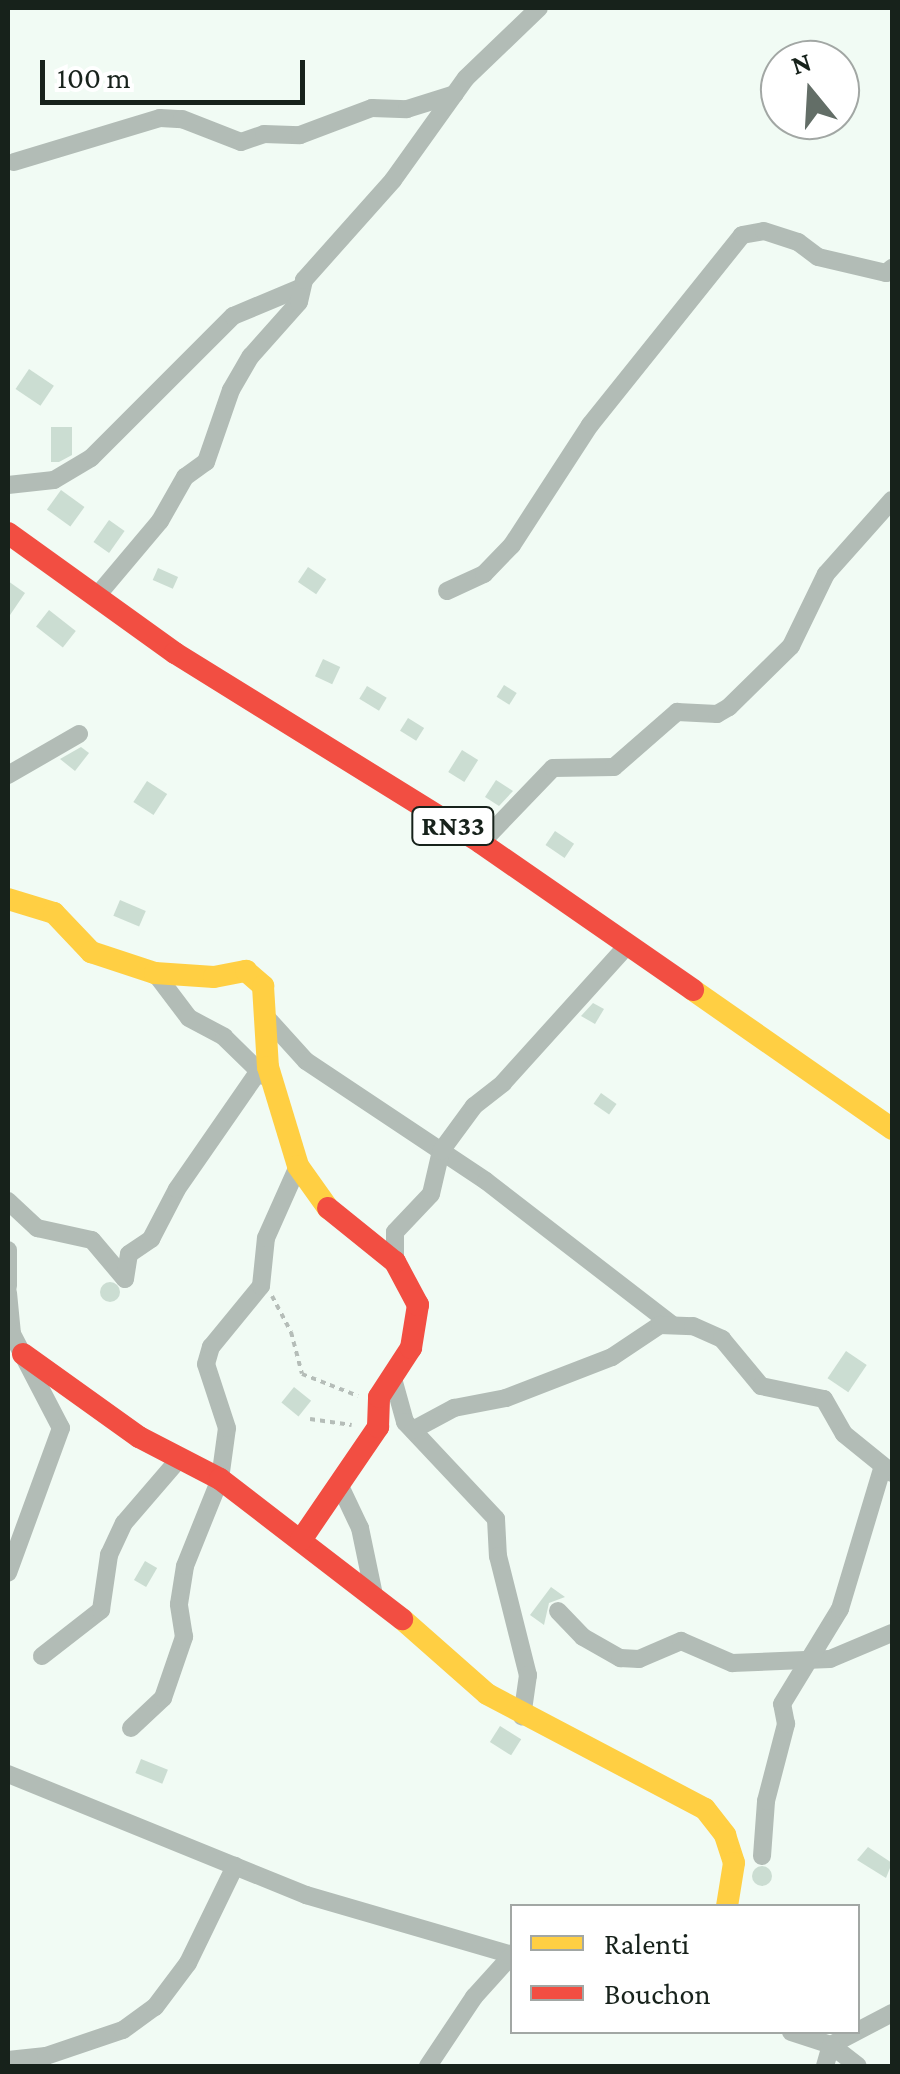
<!DOCTYPE html>
<style>
body{margin:0}
#map{position:relative;width:900px;height:2074px;overflow:hidden;background:#f1fbf4;font-family:"Crimson Pro",serif}
div>[style]{position:absolute}
.building>*{inset:0;background:#cbddd2;transform-origin:0 0}
.round{border-radius:50%}
.path>*{height:4px;margin-top:-2px;transform-origin:0;background:repeating-linear-gradient(90deg,#b5bdb8 0 5px,transparent 0 10px)}
.street>*{height:18px;margin:-9px;padding:0 9px;transform-origin:9px;border-radius:9px;background:#b2bcb6}
.slow>*{height:22px;margin:-11px;padding:0 11px;transform-origin:11px;border-radius:11px;background:#ffcf43}
.jam>*{height:22px;margin:-11px;padding:0 11px;transform-origin:11px;border-radius:11px;background:#f24e42}
span{translate:-50% -50%;white-space:nowrap;text-align:center;line-height:1.15;-webkit-text-stroke:10px #fff;paint-order:stroke}
.shield-label span{padding:2px 8px;background:#fff;border:2px solid;border-radius:8px;-webkit-text-stroke-width:0}
.shield-label{font-size:28px;color:#17221b;font-weight:700}
.frame{position:absolute;inset:0;border:10px solid #17221b;pointer-events:none}
.legend{position:absolute;left:510px;top:1904px;width:350px;height:130px;box-sizing:border-box;background:#fff;border:2px solid #a2a7a4;margin:0;padding:12px 18px;list-style:none;font-size:30px;color:#17221b}
.legend li{display:flex;align-items:center;gap:20px;height:50px}
.legend b{width:50px;border:2px solid #a2a7a4}
.north{position:absolute;left:760px;top:40px;width:100px;height:100px;box-sizing:border-box;background:#fff;border:2px solid #a2a7a4;border-radius:50%;rotate:342deg;font-size:28px;font-weight:700;line-height:40px;text-align:center;color:#17221b}
.north::after{content:'';display:block;margin:auto;width:35px;height:45px;background:#636e67;clip-path:polygon(50% 0,100% 100%,50% 72%,0 100%)}
.scale{position:absolute;left:40px;top:60px;width:265px;height:45px;box-sizing:border-box;border:5px solid #17221b;border-top:0;padding-left:12px;font-size:30px;line-height:35px;white-space:nowrap;color:#17221b;-webkit-text-stroke:8px #fff;paint-order:stroke}
</style>
<div id="map">
<div class="building">
<i style="left:29px;top:369px;width:30px;height:24px;rotate:34deg"></i>
<i style="clip-path:polygon(51px 427px,72px 427px,72px 455px,59px 462px,51px 462px)"></i>
<i style="left:61px;top:490px;width:29px;height:24px;rotate:36deg"></i>
<i style="left:109px;top:520px;width:19px;height:27px;rotate:35deg"></i>
<i style="left:308px;top:567px;width:22px;height:18px;rotate:34deg"></i>
<i style="left:158px;top:568px;width:22px;height:13px;rotate:24deg"></i>
<i style="clip-path:polygon(8px 581px,25px 593px,8px 618px)"></i>
<i style="left:49px;top:610px;width:34px;height:21px;rotate:38deg"></i>
<i style="left:323px;top:659px;width:19px;height:19px;rotate:25deg"></i>
<i style="left:504px;top:685px;width:15px;height:14px;rotate:32deg"></i>
<i style="left:367px;top:686px;width:23px;height:15px;rotate:31deg"></i>
<i style="left:408px;top:718px;width:19px;height:15px;rotate:32deg"></i>
<i style="clip-path:polygon(81px 747px,89px 753px,75px 771px,60px 759px)"></i>
<i style="left:462px;top:750px;width:19px;height:26px;rotate:32deg"></i>
<i style="clip-path:polygon(496px 780px,513px 791px,499px 806px,485px 797px)"></i>
<i style="left:147px;top:781px;width:24px;height:25px;rotate:33deg"></i>
<i style="left:555px;top:831px;width:23px;height:17px;rotate:34deg"></i>
<i style="left:120px;top:900px;width:28px;height:17px;rotate:23deg"></i>
<i style="clip-path:polygon(593px 1003px,604px 1009px,595px 1024px,581px 1016px)"></i>
<i style="left:601px;top:1093px;width:19px;height:13px;rotate:35deg"></i>
<i class="round" style="left:100px;top:1282px;width:20px;height:20px"></i>
<i style="left:846px;top:1351px;width:25px;height:33px;rotate:34deg"></i>
<i style="left:294px;top:1387px;width:22px;height:20px;rotate:39deg"></i>
<i style="left:145px;top:1561px;width:14px;height:22px;rotate:30deg"></i>
<i style="clip-path:polygon(551px 1587px,565px 1597px,549px 1603px,544px 1625px,530px 1615px)"></i>
<i style="left:500px;top:1726px;width:25px;height:19px;rotate:32deg"></i>
<i style="left:141px;top:1759px;width:29px;height:15px;rotate:22deg"></i>
<i style="clip-path:polygon(868px 1847px,892px 1863px,886px 1878px,857px 1860px)"></i>
<i class="round" style="left:752px;top:1866px;width:20px;height:20px"></i>
</div>
<div class="path">
<i style="left:272px;top:1296px;width:41px;rotate:62.2deg"></i>
<i style="left:291px;top:1332px;width:43px;rotate:75.3deg"></i>
<i style="left:302px;top:1374px;width:60px;rotate:21.4deg"></i>
<i style="left:310px;top:1419px;width:42px;rotate:8.1deg"></i>
</div>
<div class="street">
<i style="left:14px;top:162px;width:152px;rotate:-16.8deg"></i>
<i style="left:160px;top:118px;width:22px;rotate:3deg"></i>
<i style="left:182px;top:119px;width:63px;rotate:21.3deg"></i>
<i style="left:241px;top:142px;width:24px;rotate:-19deg"></i>
<i style="left:264px;top:134px;width:36px;rotate:2deg"></i>
<i style="left:300px;top:135px;width:77px;rotate:-20.6deg"></i>
<i style="left:372px;top:108px;width:35px;rotate:2deg"></i>
<i style="left:407px;top:109px;width:50px;rotate:-17.4deg"></i>
<i style="left:8px;top:485px;width:46px;rotate:-6.2deg"></i>
<i style="left:54px;top:480px;width:43px;rotate:-30.7deg"></i>
<i style="left:91px;top:458px;width:201px;rotate:-45deg"></i>
<i style="left:233px;top:316px;width:73px;rotate:-22.7deg"></i>
<i style="left:447px;top:591px;width:41px;rotate:-24.7deg"></i>
<i style="left:484px;top:574px;width:40px;rotate:-46deg"></i>
<i style="left:512px;top:545px;width:143px;rotate:-57deg"></i>
<i style="left:590px;top:425px;width:243px;rotate:-51.3deg"></i>
<i style="left:742px;top:235px;width:22px;rotate:-10deg"></i>
<i style="left:764px;top:231px;width:36px;rotate:18deg"></i>
<i style="left:798px;top:242px;width:25px;rotate:37deg"></i>
<i style="left:818px;top:257px;width:70px;rotate:13.2deg"></i>
<i style="left:886px;top:273px;width:8px;rotate:-40deg"></i>
<i style="left:96px;top:597px;width:99px;rotate:-49.9deg"></i>
<i style="left:160px;top:521px;width:51px;rotate:-60.4deg"></i>
<i style="left:185px;top:477px;width:26px;rotate:-36deg"></i>
<i style="left:206px;top:462px;width:76px;rotate:-70.9deg"></i>
<i style="left:231px;top:390px;width:39px;rotate:-60deg"></i>
<i style="left:251px;top:356px;width:72px;rotate:-48.4deg"></i>
<i style="left:299px;top:302px;width:23px;rotate:-77deg"></i>
<i style="left:304px;top:280px;width:134px;rotate:-48.3deg"></i>
<i style="left:393px;top:180px;width:125px;rotate:-54.4deg"></i>
<i style="left:466px;top:78px;width:101px;rotate:-43.8deg"></i>
<i style="left:8px;top:775px;width:82px;rotate:-30deg"></i>
<i style="left:481px;top:843px;width:104px;rotate:-46.2deg"></i>
<i style="left:553px;top:768px;width:61px;rotate:-0.9deg"></i>
<i style="left:614px;top:767px;width:84px;rotate:-41.1deg"></i>
<i style="left:677px;top:712px;width:40px;rotate:2.9deg"></i>
<i style="left:717px;top:714px;width:14px;rotate:-30deg"></i>
<i style="left:729px;top:707px;width:87px;rotate:-44.5deg"></i>
<i style="left:791px;top:646px;width:80px;rotate:-64.1deg"></i>
<i style="left:826px;top:574px;width:99px;rotate:-48.3deg"></i>
<i style="left:155px;top:973px;width:56px;rotate:52.9deg"></i>
<i style="left:189px;top:1018px;width:40px;rotate:28deg"></i>
<i style="left:224px;top:1037px;width:56px;rotate:44.3deg"></i>
<i style="left:267px;top:1018px;width:58px;rotate:47.8deg"></i>
<i style="left:306px;top:1061px;width:216px;rotate:33.7deg"></i>
<i style="left:486px;top:1181px;width:235px;rotate:37.7deg"></i>
<i style="left:8px;top:1201px;width:40px;rotate:43deg"></i>
<i style="left:37px;top:1228px;width:56px;rotate:12.3deg"></i>
<i style="left:92px;top:1240px;width:51px;rotate:49.8deg"></i>
<i style="left:125px;top:1279px;width:25px;rotate:-81deg"></i>
<i style="left:129px;top:1254px;width:27px;rotate:-34deg"></i>
<i style="left:151px;top:1239px;width:56px;rotate:-62.5deg"></i>
<i style="left:177px;top:1189px;width:142px;rotate:-55.3deg"></i>
<i style="left:8px;top:1250px;width:36px;rotate:90deg"></i>
<i style="left:395px;top:1262px;width:30px;rotate:-90deg"></i>
<i style="left:395px;top:1232px;width:52px;rotate:-46.5deg"></i>
<i style="left:431px;top:1194px;width:44px;rotate:-76.9deg"></i>
<i style="left:441px;top:1151px;width:56px;rotate:-53.7deg"></i>
<i style="left:474px;top:1106px;width:37px;rotate:-38deg"></i>
<i style="left:503px;top:1083px;width:185px;rotate:-47.9deg"></i>
<i style="left:8px;top:1293px;width:41px;rotate:84.4deg"></i>
<i style="left:12px;top:1334px;width:106px;rotate:62.5deg"></i>
<i style="left:61px;top:1428px;width:154px;rotate:110.1deg"></i>
<i style="left:392px;top:1375px;width:49px;rotate:74.5deg"></i>
<i style="left:405px;top:1422px;width:133px;rotate:46.8deg"></i>
<i style="left:496px;top:1519px;width:37px;rotate:87deg"></i>
<i style="left:498px;top:1556px;width:123px;rotate:75.9deg"></i>
<i style="left:528px;top:1675px;width:42px;rotate:98.1deg"></i>
<i style="left:413px;top:1430px;width:47px;rotate:-28.2deg"></i>
<i style="left:454px;top:1408px;width:53px;rotate:-10.9deg"></i>
<i style="left:506px;top:1398px;width:114px;rotate:-21.1deg"></i>
<i style="left:612px;top:1357px;width:58px;rotate:-33.7deg"></i>
<i style="left:660px;top:1325px;width:33px;rotate:2deg"></i>
<i style="left:693px;top:1326px;width:32px;rotate:24deg"></i>
<i style="left:722px;top:1339px;width:61px;rotate:50.3deg"></i>
<i style="left:761px;top:1386px;width:64px;rotate:11.7deg"></i>
<i style="left:824px;top:1399px;width:40px;rotate:60.3deg"></i>
<i style="left:844px;top:1434px;width:62px;rotate:39.1deg"></i>
<i style="left:341px;top:1488px;width:44px;rotate:64.6deg"></i>
<i style="left:360px;top:1528px;width:68px;rotate:78.2deg"></i>
<i style="left:558px;top:1611px;width:36px;rotate:46deg"></i>
<i style="left:583px;top:1637px;width:43px;rotate:29.6deg"></i>
<i style="left:620px;top:1658px;width:19px;rotate:3deg"></i>
<i style="left:639px;top:1659px;width:46px;rotate:-23.2deg"></i>
<i style="left:681px;top:1641px;width:56px;rotate:23.3deg"></i>
<i style="left:732px;top:1663px;width:98px;rotate:-2.3deg"></i>
<i style="left:830px;top:1659px;width:67px;rotate:-22.8deg"></i>
<i style="left:42px;top:1656px;width:75px;rotate:-37.9deg"></i>
<i style="left:101px;top:1610px;width:56px;rotate:-81.7deg"></i>
<i style="left:109px;top:1555px;width:35px;rotate:-65deg"></i>
<i style="left:124px;top:1523px;width:86px;rotate:-49.3deg"></i>
<i style="left:131px;top:1728px;width:44px;rotate:-43.2deg"></i>
<i style="left:163px;top:1698px;width:65px;rotate:-71deg"></i>
<i style="left:184px;top:1637px;width:33px;rotate:-99deg"></i>
<i style="left:179px;top:1604px;width:38px;rotate:-81deg"></i>
<i style="left:185px;top:1566px;width:94px;rotate:-68.1deg"></i>
<i style="left:220px;top:1479px;width:51px;rotate:-82.2deg"></i>
<i style="left:227px;top:1428px;width:67px;rotate:-108.2deg"></i>
<i style="left:206px;top:1364px;width:18px;rotate:-74deg"></i>
<i style="left:211px;top:1347px;width:79px;rotate:-50.7deg"></i>
<i style="left:261px;top:1286px;width:48px;rotate:-84.1deg"></i>
<i style="left:266px;top:1238px;width:79px;rotate:-66deg"></i>
<i style="left:8px;top:1774px;width:322px;rotate:22.1deg"></i>
<i style="left:306px;top:1895px;width:215px;rotate:16.2deg"></i>
<i style="left:762px;top:1856px;width:55px;rotate:-85.8deg"></i>
<i style="left:766px;top:1801px;width:80px;rotate:-75.4deg"></i>
<i style="left:786px;top:1724px;width:20px;rotate:-101deg"></i>
<i style="left:782px;top:1704px;width:111px;rotate:-58.6deg"></i>
<i style="left:840px;top:1609px;width:149px;rotate:-73.3deg"></i>
<i style="left:791px;top:2032px;width:42px;rotate:18deg"></i>
<i style="left:831px;top:2045px;width:34px;rotate:38deg"></i>
<i style="left:831px;top:2045px;width:69px;rotate:-27.7deg"></i>
<i style="left:8px;top:2060px;width:38px;rotate:-6deg"></i>
<i style="left:46px;top:2056px;width:81px;rotate:-18.7deg"></i>
<i style="left:123px;top:2030px;width:39px;rotate:-36deg"></i>
<i style="left:155px;top:2007px;width:55px;rotate:-53.1deg"></i>
<i style="left:188px;top:1963px;width:108px;rotate:-64.1deg"></i>
<i style="left:428px;top:2066px;width:83px;rotate:-56.3deg"></i>
<i style="left:474px;top:1997px;width:57px;rotate:-47.9deg"></i>
<i style="left:825px;top:2066px;width:22px;rotate:-74deg"></i>
</div>
<div class="slow">
<i style="left:8px;top:899px;width:48px;rotate:16.9deg"></i>
<i style="left:54px;top:913px;width:54px;rotate:46.5deg"></i>
<i style="left:91px;top:952px;width:67px;rotate:18.2deg"></i>
<i style="left:155px;top:973px;width:59px;rotate:3.9deg"></i>
<i style="left:214px;top:977px;width:33px;rotate:-11deg"></i>
<i style="left:246px;top:971px;width:23px;rotate:41deg"></i>
<i style="left:263px;top:986px;width:81px;rotate:86.5deg"></i>
<i style="left:268px;top:1067px;width:103px;rotate:73.1deg"></i>
<i style="left:298px;top:1166px;width:52px;rotate:54.5deg"></i>
<i style="left:693px;top:990px;width:243px;rotate:34.9deg"></i>
<i style="left:402px;top:1619px;width:113px;rotate:41.4deg"></i>
<i style="left:487px;top:1694px;width:246px;rotate:27.8deg"></i>
<i style="left:705px;top:1809px;width:33px;rotate:52deg"></i>
<i style="left:725px;top:1835px;width:29px;rotate:72deg"></i>
<i style="left:734px;top:1863px;width:44px;rotate:99.2deg"></i>
</div>
<div class="jam">
<i style="left:8px;top:533px;width:206px;rotate:35.7deg"></i>
<i style="left:175px;top:653px;width:360px;rotate:31.8deg"></i>
<i style="left:481px;top:843px;width:258px;rotate:34.7deg"></i>
<i style="left:23px;top:1354px;width:143px;rotate:35.6deg"></i>
<i style="left:139px;top:1437px;width:91px;rotate:27.4deg"></i>
<i style="left:220px;top:1479px;width:230px;rotate:37.6deg"></i>
<i style="left:301px;top:1540px;width:137px;rotate:-55.7deg"></i>
<i style="left:378px;top:1427px;width:30px;rotate:-88deg"></i>
<i style="left:379px;top:1397px;width:59px;rotate:-56.9deg"></i>
<i style="left:411px;top:1348px;width:44px;rotate:-80.8deg"></i>
<i style="left:418px;top:1305px;width:49px;rotate:-118.1deg"></i>
<i style="left:395px;top:1262px;width:86px;rotate:-141.1deg"></i>
</div>
<div class="shield-label">
<span style="left:453px;top:826px">RN33</span>
</div>
<div class="frame"></div>
<ul class="legend">
<li><b style="height:12px;background:#ffcf43"></b>Ralenti</li>
<li><b style="height:12px;background:#f24e42"></b>Bouchon</li>
</ul>
<div class="north">N</div>
<div class="scale">100 m</div>
</div>
